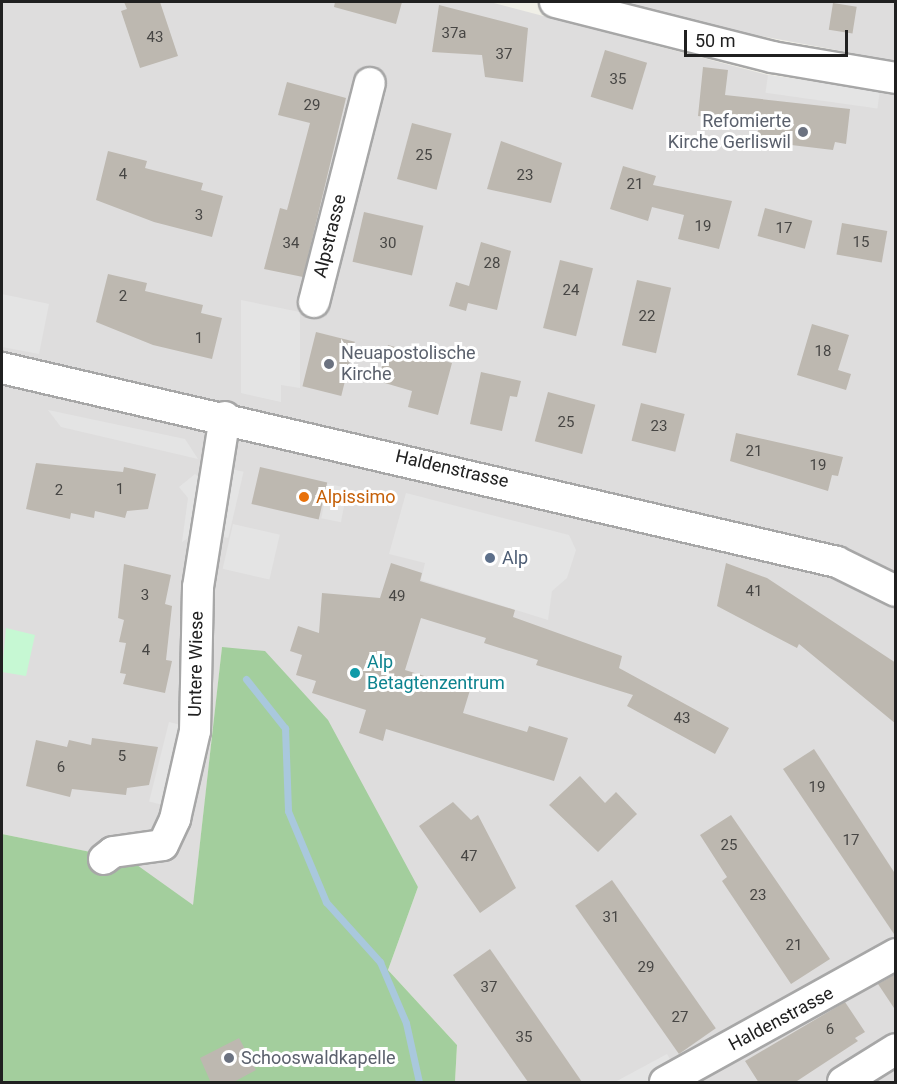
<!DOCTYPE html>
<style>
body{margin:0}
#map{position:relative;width:897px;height:1084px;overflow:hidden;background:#f0efe7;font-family:Roboto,sans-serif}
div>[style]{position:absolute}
.residential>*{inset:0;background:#dedddd}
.forest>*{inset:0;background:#a3ce9d}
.park>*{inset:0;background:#c6f8d3}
.parking>*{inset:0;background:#e4e4e4;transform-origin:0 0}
.stream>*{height:7px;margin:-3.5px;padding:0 3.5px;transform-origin:3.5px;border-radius:3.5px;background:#a9c8dd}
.building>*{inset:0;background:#bdb8b0;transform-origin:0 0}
.roads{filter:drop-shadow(2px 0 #a7a7a7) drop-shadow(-2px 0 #a7a7a7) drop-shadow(0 2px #a7a7a7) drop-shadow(0 -2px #a7a7a7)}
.minor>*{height:30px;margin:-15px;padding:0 15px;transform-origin:15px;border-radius:15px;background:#fff}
.dots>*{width:16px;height:16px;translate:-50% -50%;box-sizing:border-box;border:3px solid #fff;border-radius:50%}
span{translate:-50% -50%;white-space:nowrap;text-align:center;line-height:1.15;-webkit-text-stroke:6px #fff;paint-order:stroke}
.number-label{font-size:15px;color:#474644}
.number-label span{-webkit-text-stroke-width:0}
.worship-label{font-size:18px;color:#5b616d}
.right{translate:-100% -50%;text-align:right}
.left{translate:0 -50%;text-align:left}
.street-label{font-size:18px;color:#202020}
.food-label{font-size:18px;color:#c56008}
.service-label{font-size:18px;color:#4e5e75}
.culture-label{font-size:18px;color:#0d838f}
.frame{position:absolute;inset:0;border:3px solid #202020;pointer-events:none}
.scale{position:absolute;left:684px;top:30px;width:164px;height:27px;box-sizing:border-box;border:3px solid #202020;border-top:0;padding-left:8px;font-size:18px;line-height:21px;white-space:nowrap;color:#202020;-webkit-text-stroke:4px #fff;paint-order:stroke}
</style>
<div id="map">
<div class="residential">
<i style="clip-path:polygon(2px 2px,490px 2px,768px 75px,895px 94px,895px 1082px,455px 1082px,457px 1045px,388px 970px,418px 887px,222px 648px,193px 906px,129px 860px,2px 834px)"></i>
<i style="clip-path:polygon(620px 2px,895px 2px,895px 61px,728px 30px)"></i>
</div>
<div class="forest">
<i style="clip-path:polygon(222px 647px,265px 651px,328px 720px,418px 887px,388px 970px,457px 1045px,455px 1082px,2px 1082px,2px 834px,130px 860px,193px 905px)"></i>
</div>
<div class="park">
<i style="clip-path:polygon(6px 628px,35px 635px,26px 676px,2px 672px)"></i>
</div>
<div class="parking">
<i style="left:768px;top:75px;width:113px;height:18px;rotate:8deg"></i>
<i style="clip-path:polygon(2px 294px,49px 304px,39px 354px,2px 347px)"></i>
<i style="clip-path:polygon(241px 300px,300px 312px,300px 388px,281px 385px,281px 402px,241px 393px)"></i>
<i style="clip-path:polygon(48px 410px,185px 439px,198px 459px,61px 427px)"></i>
<i style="left:227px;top:468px;width:17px;height:68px;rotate:13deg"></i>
<i style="clip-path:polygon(195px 474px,202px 480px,200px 530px,182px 542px,188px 498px,179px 487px)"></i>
<i style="left:328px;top:484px;width:20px;height:35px;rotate:11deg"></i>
<i style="clip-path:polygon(406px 493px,569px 535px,576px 550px,567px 578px,552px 591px,548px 620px,421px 580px,425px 563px,389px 554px)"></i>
<i style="left:233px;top:524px;width:48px;height:46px;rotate:13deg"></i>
<i style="left:169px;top:722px;width:16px;height:82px;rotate:14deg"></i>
<i style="clip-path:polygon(667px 1054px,675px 1068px,648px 1082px,615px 1082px)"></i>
</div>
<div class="stream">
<i style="left:246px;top:679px;width:63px;rotate:51.5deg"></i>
<i style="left:285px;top:728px;width:83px;rotate:87.9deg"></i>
<i style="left:288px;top:811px;width:99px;rotate:67.3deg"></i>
<i style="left:326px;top:902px;width:81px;rotate:48deg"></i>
<i style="left:380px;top:962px;width:66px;rotate:66.9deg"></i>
<i style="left:406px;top:1023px;width:60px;rotate:77.6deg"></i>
</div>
<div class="building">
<i style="clip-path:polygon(124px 2px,160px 2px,178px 56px,140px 68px,121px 11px,127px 9px)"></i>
<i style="clip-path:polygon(335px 2px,402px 2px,396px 24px,334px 7px)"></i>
<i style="left:833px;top:3px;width:24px;height:27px;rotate:9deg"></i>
<i style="clip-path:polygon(439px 5px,528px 28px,523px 82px,485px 77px,482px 55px,432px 52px)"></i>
<i style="left:605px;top:50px;width:44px;height:49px;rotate:17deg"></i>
<i style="clip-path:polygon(703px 67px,728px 70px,725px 95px,850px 109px,846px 144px,835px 142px,833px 150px,757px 141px,759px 123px,698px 116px)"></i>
<i style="clip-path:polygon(287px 82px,346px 98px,303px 277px,264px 269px,280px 208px,287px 210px,310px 123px,278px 115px)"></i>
<i style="left:412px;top:123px;width:41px;height:58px;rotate:15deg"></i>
<i style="clip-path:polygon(501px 141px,562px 163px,551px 203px,487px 189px)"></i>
<i style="clip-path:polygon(108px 151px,147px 161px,145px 168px,203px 183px,201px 190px,223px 196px,212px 237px,154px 222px,96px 200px)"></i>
<i style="clip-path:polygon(623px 166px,656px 176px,653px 185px,732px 201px,719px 249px,678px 239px,684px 215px,652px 207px,648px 221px,610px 209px)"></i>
<i style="left:765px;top:208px;width:49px;height:29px;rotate:15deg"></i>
<i style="left:364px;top:212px;width:61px;height:51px;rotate:13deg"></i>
<i style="left:842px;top:223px;width:46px;height:32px;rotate:10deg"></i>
<i style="clip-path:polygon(481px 242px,511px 251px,497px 310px,468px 303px,466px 311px,449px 306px,456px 282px,469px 286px)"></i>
<i style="left:560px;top:260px;width:34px;height:70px;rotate:14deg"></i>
<i style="clip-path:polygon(108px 274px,147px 283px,145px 291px,203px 305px,201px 313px,222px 318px,212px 359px,153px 345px,96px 322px)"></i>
<i style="left:637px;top:280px;width:35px;height:67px;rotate:13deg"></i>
<i style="clip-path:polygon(812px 324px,849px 335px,838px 370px,851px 374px,846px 390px,797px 375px)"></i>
<i style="left:316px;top:332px;width:40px;height:56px;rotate:14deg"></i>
<i style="clip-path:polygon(388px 345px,452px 363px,438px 415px,408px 407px,412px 391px,378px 381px)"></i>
<i style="clip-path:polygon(481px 372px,521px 381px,517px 397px,510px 396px,502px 431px,470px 424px)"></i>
<i style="left:548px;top:392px;width:49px;height:51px;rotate:15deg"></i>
<i style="left:641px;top:403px;width:45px;height:39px;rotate:14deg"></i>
<i style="clip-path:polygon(736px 433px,843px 457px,838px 476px,832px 475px,828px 491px,730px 461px)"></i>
<i style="clip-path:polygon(36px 463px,123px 472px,124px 467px,156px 474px,148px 509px,127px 511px,125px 518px,95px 511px,94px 518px,71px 513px,70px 519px,26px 509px)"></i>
<i style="left:260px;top:467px;width:69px;height:38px;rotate:13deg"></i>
<i style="clip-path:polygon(391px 563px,422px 573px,420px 581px,515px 610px,513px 617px,622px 656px,619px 668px,729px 728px,715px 754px,627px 706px,633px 695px,536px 665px,538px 660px,484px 643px,486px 638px,421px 618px,405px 670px,470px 690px,463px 713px,527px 732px,529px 726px,568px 738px,554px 781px,386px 729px,383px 741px,359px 733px,366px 710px,312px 693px,316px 681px,296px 675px,302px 655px,290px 651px,298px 626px,319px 633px,322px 593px,380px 598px)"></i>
<i style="clip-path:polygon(726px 563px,767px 578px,896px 663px,896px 724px,799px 644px,797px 648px,717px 606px)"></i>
<i style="clip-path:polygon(124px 564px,171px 575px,165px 604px,172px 606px,166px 660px,172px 661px,165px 693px,123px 684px,126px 674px,120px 673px,126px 643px,119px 642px,124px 620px,118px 618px)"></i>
<i style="clip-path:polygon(92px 738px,158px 747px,149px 785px,127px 788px,126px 795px,72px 789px,70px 797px,26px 786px,36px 740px,67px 747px,69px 740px,91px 745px)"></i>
<i style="clip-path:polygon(814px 749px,896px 875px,896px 937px,783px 769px)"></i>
<i style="clip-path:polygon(580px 776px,605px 803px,616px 792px,637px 814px,598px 852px,549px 805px)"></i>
<i style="clip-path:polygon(453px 802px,471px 820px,478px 815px,516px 888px,480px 913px,419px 826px)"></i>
<i style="clip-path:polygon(731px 815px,830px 959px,791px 984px,722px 881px,727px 877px,700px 835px)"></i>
<i style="left:612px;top:880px;width:181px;height:45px;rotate:55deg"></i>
<i style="clip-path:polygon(490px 949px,560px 1050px,582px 1082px,528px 1082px,453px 975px)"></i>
<i style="clip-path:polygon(896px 974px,896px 1011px,878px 984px)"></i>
<i style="clip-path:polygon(845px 1002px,865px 1032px,855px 1038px,858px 1041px,794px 1083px,759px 1083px,745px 1061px)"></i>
<i style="clip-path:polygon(239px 1038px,256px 1070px,232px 1083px,211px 1083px,200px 1058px)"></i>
</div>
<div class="roads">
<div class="minor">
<i style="left:555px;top:2px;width:224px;rotate:14.2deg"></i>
<i style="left:772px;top:57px;width:126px;rotate:9.6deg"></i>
<i style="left:314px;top:302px;width:226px;rotate:-75.7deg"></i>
<i style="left:2px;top:368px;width:857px;rotate:13.08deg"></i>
<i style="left:837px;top:562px;width:66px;rotate:26.2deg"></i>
<i style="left:104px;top:859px;width:11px;rotate:-38deg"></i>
<i style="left:113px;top:852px;width:50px;rotate:-8deg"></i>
<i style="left:163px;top:845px;width:29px;rotate:-65deg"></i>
<i style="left:175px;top:819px;width:90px;rotate:-77.2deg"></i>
<i style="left:195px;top:731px;width:144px;rotate:-88.8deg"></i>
<i style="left:198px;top:587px;width:172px;rotate:-81deg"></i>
<i style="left:665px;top:1082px;width:264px;rotate:-29deg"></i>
<i style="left:843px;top:1082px;width:62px;rotate:-31.9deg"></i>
</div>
</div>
<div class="dots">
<i style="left:803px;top:132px;background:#6b7280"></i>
<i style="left:329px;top:364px;background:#6b7280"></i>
<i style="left:304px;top:497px;background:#e8710a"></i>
<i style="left:490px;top:558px;background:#5c6f8a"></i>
<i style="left:355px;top:673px;background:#0f9aa8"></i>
<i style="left:229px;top:1058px;background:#6b7280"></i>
</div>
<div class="number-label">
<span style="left:454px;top:34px">37a</span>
<span style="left:155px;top:38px">43</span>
<span style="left:504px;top:55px">37</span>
<span style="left:618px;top:80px">35</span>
<span style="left:312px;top:106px">29</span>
<span style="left:424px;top:156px">25</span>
<span style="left:123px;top:175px">4</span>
<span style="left:525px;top:176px">23</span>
<span style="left:635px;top:185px">21</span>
<span style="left:199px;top:216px">3</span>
<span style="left:703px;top:227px">19</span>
<span style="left:784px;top:229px">17</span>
<span style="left:861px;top:243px">15</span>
<span style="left:291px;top:244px">34</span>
<span style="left:388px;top:244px">30</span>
<span style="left:492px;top:264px">28</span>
<span style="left:571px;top:291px">24</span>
<span style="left:123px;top:297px">2</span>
<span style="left:647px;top:317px">22</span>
<span style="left:199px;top:339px">1</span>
<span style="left:823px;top:352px">18</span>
<span style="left:566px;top:423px">25</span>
<span style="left:659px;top:427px">23</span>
<span style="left:754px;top:452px">21</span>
<span style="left:818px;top:466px">19</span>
<span style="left:120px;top:490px">1</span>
<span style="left:59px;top:491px">2</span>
<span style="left:754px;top:592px">41</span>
<span style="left:145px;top:596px">3</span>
<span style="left:397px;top:597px">49</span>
<span style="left:146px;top:651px">4</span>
<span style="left:682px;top:719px">43</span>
<span style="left:122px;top:757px">5</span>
<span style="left:61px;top:768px">6</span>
<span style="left:817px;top:788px">19</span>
<span style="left:851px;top:841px">17</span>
<span style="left:729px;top:846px">25</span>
<span style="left:469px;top:857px">47</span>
<span style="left:758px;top:896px">23</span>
<span style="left:611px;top:918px">31</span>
<span style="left:794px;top:946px">21</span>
<span style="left:646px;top:968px">29</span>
<span style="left:489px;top:988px">37</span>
<span style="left:680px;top:1018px">27</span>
<span style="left:830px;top:1030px">6</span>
<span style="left:524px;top:1038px">35</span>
</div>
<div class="worship-label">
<span class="right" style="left:791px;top:132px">Refomierte<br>Kirche Gerliswil</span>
<span class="left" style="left:341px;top:364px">Neuapostolische<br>Kirche</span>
<span class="left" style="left:241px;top:1058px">Schooswaldkapelle</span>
</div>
<div class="street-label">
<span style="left:330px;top:236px;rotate:-76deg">Alpstrasse</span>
<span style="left:452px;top:469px;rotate:13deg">Haldenstrasse</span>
<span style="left:196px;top:664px;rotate:-89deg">Untere Wiese</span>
<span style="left:781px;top:1019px;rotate:-28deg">Haldenstrasse</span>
</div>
<div class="food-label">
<span class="left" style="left:316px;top:497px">Alpissimo</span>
</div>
<div class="service-label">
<span class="left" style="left:502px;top:558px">Alp</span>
</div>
<div class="culture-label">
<span class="left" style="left:367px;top:673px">Alp<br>Betagtenzentrum</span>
</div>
<div class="frame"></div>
<div class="scale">50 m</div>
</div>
